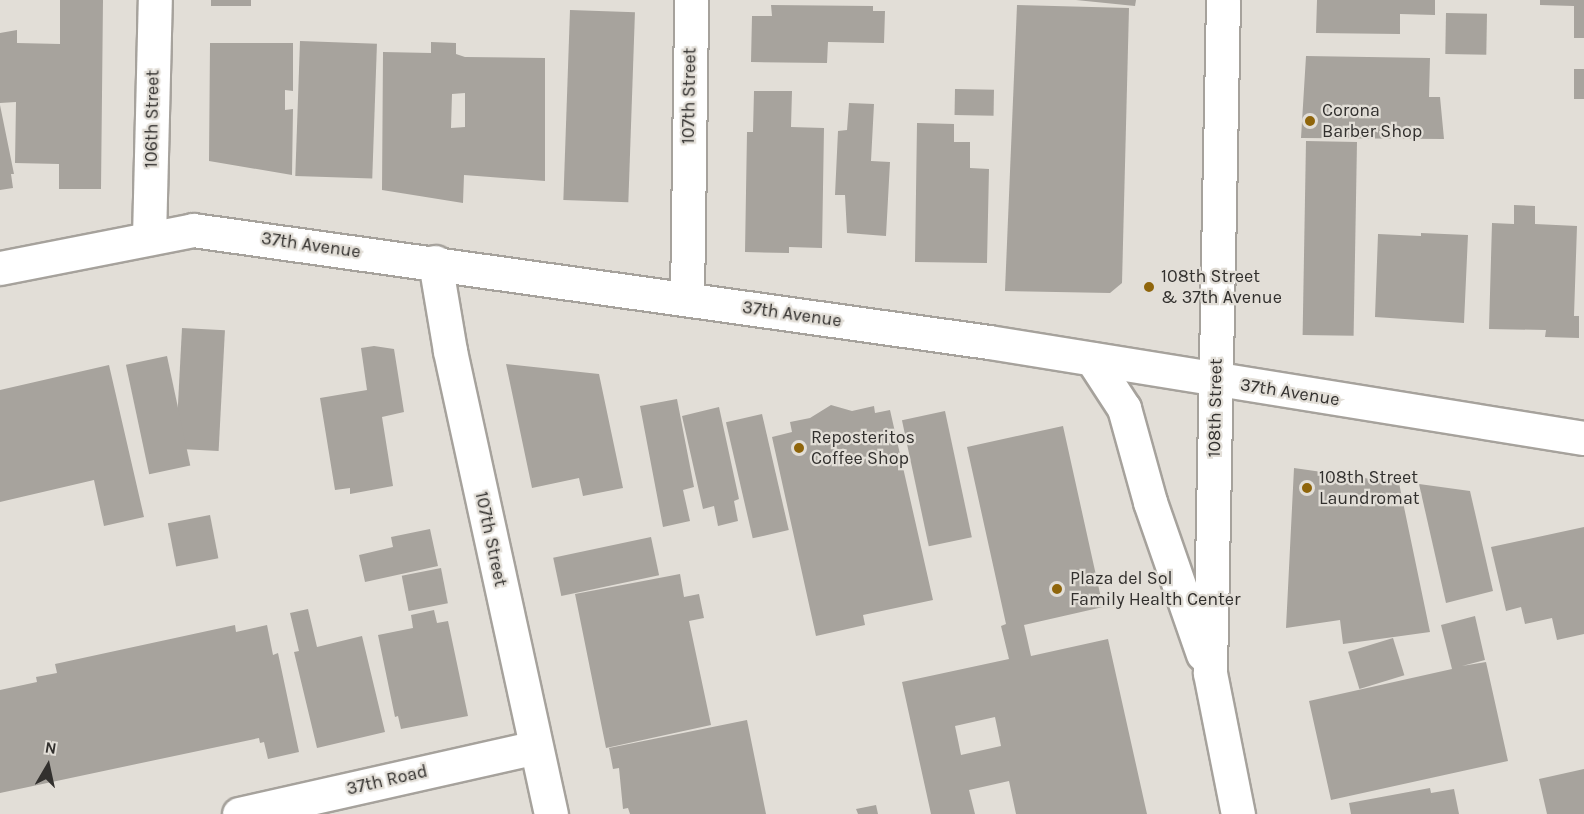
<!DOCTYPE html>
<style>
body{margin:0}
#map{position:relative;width:1584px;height:814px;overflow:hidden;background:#e2ded7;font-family:Karla,sans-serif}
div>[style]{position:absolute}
.building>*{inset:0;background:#a7a39d;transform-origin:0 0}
.roads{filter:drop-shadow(2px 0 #a6a29c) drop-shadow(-2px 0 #a6a29c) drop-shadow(0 2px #a6a29c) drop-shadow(0 -2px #a6a29c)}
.minor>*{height:33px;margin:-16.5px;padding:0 16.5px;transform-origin:16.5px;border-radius:16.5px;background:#fff}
.major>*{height:33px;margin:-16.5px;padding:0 16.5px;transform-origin:16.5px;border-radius:16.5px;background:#fff}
.dots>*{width:16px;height:16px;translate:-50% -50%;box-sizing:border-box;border:3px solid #e2ded7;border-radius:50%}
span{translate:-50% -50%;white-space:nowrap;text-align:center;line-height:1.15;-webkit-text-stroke:4.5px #e2ded7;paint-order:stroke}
.street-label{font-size:18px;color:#32302e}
.poi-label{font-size:18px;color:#32302e}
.left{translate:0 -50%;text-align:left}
.north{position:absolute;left:18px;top:736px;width:60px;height:60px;-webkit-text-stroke:4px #e2ded7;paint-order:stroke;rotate:9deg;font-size:16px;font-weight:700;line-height:24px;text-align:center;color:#32302e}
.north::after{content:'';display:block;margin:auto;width:21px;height:27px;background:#32302e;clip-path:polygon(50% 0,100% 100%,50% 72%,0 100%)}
</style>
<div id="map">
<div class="building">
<i style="clip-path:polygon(60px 0,103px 0,101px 189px,59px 189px,59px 164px,15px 163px,16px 102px,0 103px,0 33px,17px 30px,17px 43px,60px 44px)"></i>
<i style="left:211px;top:0;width:40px;height:6px"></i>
<i style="clip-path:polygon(1076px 0,1136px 0,1135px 6px)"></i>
<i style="clip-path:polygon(1317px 0,1435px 0,1435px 15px,1400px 14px,1400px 34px,1316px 33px)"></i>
<i style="clip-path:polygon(1540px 0,1584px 0,1584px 38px,1574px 38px,1574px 6px,1540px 5px)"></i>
<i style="clip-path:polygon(771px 5px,873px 6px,873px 11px,885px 11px,884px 43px,828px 42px,827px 63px,751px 62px,752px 16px,772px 16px)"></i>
<i style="clip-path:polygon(1017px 5px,1129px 8px,1122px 283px,1110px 293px,1005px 291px)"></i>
<i style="left:570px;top:10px;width:65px;height:190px;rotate:2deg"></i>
<i style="left:1446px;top:13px;width:41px;height:41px;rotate:1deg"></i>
<i style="left:300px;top:41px;width:77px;height:135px;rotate:2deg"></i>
<i style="clip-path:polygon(evenodd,431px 42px,456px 43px,456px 54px,465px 57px,545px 58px,545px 181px,464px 175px,463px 203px,382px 190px,383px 52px,431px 53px,431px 42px,465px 93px,465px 127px,451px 128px,452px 94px,465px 93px)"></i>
<i style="clip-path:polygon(210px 43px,293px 43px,293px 91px,285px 90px,285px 110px,293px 109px,292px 175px,209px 161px)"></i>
<i style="clip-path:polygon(1306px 56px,1430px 58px,1429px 97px,1440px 97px,1444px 139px,1301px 138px)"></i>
<i style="left:1574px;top:69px;width:10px;height:30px"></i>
<i style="left:955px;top:89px;width:39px;height:26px;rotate:1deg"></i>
<i style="clip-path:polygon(754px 91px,792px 91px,791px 127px,824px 128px,822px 248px,789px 247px,789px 253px,745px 252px,747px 132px,753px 132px)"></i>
<i style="clip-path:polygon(849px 103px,874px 104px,871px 161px,890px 162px,886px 236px,847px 233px,845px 195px,835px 195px,838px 131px,847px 130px)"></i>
<i style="clip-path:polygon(0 105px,14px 174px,11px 174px,13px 188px,0 190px)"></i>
<i style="clip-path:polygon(917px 123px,954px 124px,954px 142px,970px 142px,970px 168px,989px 169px,987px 263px,915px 262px)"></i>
<i style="left:1306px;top:141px;width:51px;height:194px;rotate:1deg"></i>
<i style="clip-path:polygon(1514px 205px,1535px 206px,1535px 224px,1577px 226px,1574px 316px,1579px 316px,1579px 338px,1545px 337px,1546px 330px,1489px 329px,1492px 223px,1514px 224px)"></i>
<i style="clip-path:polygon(1421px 233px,1468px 235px,1464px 323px,1375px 317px,1378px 234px,1421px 236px)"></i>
<i style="left:182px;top:328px;width:43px;height:121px;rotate:3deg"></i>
<i style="clip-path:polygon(374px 346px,394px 349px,404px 412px,382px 417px,393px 486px,350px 494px,350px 488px,335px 490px,320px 398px,367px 390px,361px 348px)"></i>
<i style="left:167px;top:356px;width:112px;height:42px;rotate:78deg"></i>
<i style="clip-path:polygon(506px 364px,599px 374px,623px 488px,583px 496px,579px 478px,532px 488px)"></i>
<i style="clip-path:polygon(109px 365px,144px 517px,104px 526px,94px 480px,0 502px,0 390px)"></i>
<i style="clip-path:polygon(677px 399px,694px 487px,683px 490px,690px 521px,663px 527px,640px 406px)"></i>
<i style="clip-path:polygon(831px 405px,852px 411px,874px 406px,875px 413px,890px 410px,933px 600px,863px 615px,865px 625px,816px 636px,772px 437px,792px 432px,790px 422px,810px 418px)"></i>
<i style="clip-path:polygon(719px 407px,739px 499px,734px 501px,738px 521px,718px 526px,714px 506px,703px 509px,682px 416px)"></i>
<i style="left:945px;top:411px;width:129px;height:44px;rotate:78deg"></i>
<i style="left:762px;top:414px;width:119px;height:37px;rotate:77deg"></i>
<i style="clip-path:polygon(evenodd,1063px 426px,1103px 607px,1024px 625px,1031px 656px,1108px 639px,1147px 814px,1016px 814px,1009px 781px,969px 790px,975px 814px,931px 814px,902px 682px,1009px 659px,1001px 626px,1006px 624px,967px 447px,1063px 426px,995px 717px,1001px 746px,961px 755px,955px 726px,995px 717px)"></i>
<i style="clip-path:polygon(1294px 468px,1399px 483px,1430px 632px,1343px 644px,1340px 620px,1286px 628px)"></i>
<i style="clip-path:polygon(1419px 484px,1470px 491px,1493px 591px,1446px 603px)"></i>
<i style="left:210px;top:515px;width:44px;height:43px;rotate:79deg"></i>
<i style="clip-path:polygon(1584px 527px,1584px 634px,1557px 640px,1552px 618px,1525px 624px,1521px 607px,1506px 611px,1491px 547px)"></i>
<i style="clip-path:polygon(430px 529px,438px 566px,365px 582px,359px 555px,393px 547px,391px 537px)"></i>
<i style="left:651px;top:537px;width:39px;height:100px;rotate:78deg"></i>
<i style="left:441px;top:568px;width:36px;height:40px;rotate:79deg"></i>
<i style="clip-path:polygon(680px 574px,684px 597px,699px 594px,704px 618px,689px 621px,711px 725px,606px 748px,575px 594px)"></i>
<i style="clip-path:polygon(308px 609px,317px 647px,362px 636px,385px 732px,317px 748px,294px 652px,299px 651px,290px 613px)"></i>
<i style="clip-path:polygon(434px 610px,437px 623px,448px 621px,468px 716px,401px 729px,398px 716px,395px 717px,378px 635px,413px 628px,411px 615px)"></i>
<i style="clip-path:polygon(1475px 616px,1485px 660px,1462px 666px,1486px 662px,1508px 761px,1331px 800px,1309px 701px,1452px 669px,1441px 625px)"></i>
<i style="clip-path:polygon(235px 625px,236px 632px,267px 625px,273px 655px,278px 653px,299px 752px,268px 759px,264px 742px,260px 743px,259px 738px,0 793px,0 690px,37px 682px,36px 677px,57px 673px,55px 664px)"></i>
<i style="left:1393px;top:638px;width:39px;height:47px;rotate:73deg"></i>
<i style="clip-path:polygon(747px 720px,766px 814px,630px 814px,628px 808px,623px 809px,619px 768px,613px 769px,609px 748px)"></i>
<i style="clip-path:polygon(1584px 769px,1584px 814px,1547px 814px,1539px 779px)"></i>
<i style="clip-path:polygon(1430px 788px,1431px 793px,1454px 789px,1459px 814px,1351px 814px,1349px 803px)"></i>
<i style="clip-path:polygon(876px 805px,878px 814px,858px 814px,856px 809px)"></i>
</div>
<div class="roads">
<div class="minor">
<i style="left:149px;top:238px;width:238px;rotate:-88.6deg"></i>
<i style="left:435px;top:262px;width:90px;rotate:80.4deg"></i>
<i style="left:450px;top:351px;width:474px;rotate:77.7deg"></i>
<i style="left:0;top:268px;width:197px;rotate:-11.1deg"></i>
<i style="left:193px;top:230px;width:804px;rotate:8.01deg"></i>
<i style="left:989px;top:342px;width:603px;rotate:9.17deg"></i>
<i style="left:687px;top:299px;width:299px;rotate:-89.2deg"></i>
<i style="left:239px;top:814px;width:304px;rotate:-12.7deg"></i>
</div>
<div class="major">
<i style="left:1223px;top:0;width:673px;rotate:91.11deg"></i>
<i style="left:1210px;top:673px;width:144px;rotate:78.8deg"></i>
<i style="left:1092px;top:359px;width:59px;rotate:56.9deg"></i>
<i style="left:1124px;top:408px;width:98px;rotate:74.5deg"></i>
<i style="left:1150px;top:502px;width:161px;rotate:70.8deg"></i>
</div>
</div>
<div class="dots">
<i style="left:1310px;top:121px;background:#8f650b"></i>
<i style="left:1149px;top:287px;background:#8f650b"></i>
<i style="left:799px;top:448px;background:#8f650b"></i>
<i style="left:1307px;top:488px;background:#8f650b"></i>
<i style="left:1057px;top:589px;background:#8f650b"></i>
</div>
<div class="street-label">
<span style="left:689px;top:96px;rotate:-89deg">107th Street</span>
<span style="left:152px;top:119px;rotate:-89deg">106th Street</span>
<span style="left:311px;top:245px;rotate:8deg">37th Avenue</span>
<span style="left:792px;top:314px;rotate:8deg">37th Avenue</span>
<span style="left:1290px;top:392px;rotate:9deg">37th Avenue</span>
<span style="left:1215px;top:408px;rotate:-89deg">108th Street</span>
<span style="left:491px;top:539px;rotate:78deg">107th Street</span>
<span style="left:387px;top:780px;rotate:-13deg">37th Road</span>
</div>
<div class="poi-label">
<span class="left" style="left:1322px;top:121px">Corona<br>Barber Shop</span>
<span class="left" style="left:1161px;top:287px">108th Street<br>&amp; 37th Avenue</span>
<span class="left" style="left:811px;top:448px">Reposteritos<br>Coffee Shop</span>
<span class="left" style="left:1319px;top:488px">108th Street<br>Laundromat</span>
<span class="left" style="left:1070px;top:589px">Plaza del Sol<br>Family Health Center</span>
</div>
<div class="north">N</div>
</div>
